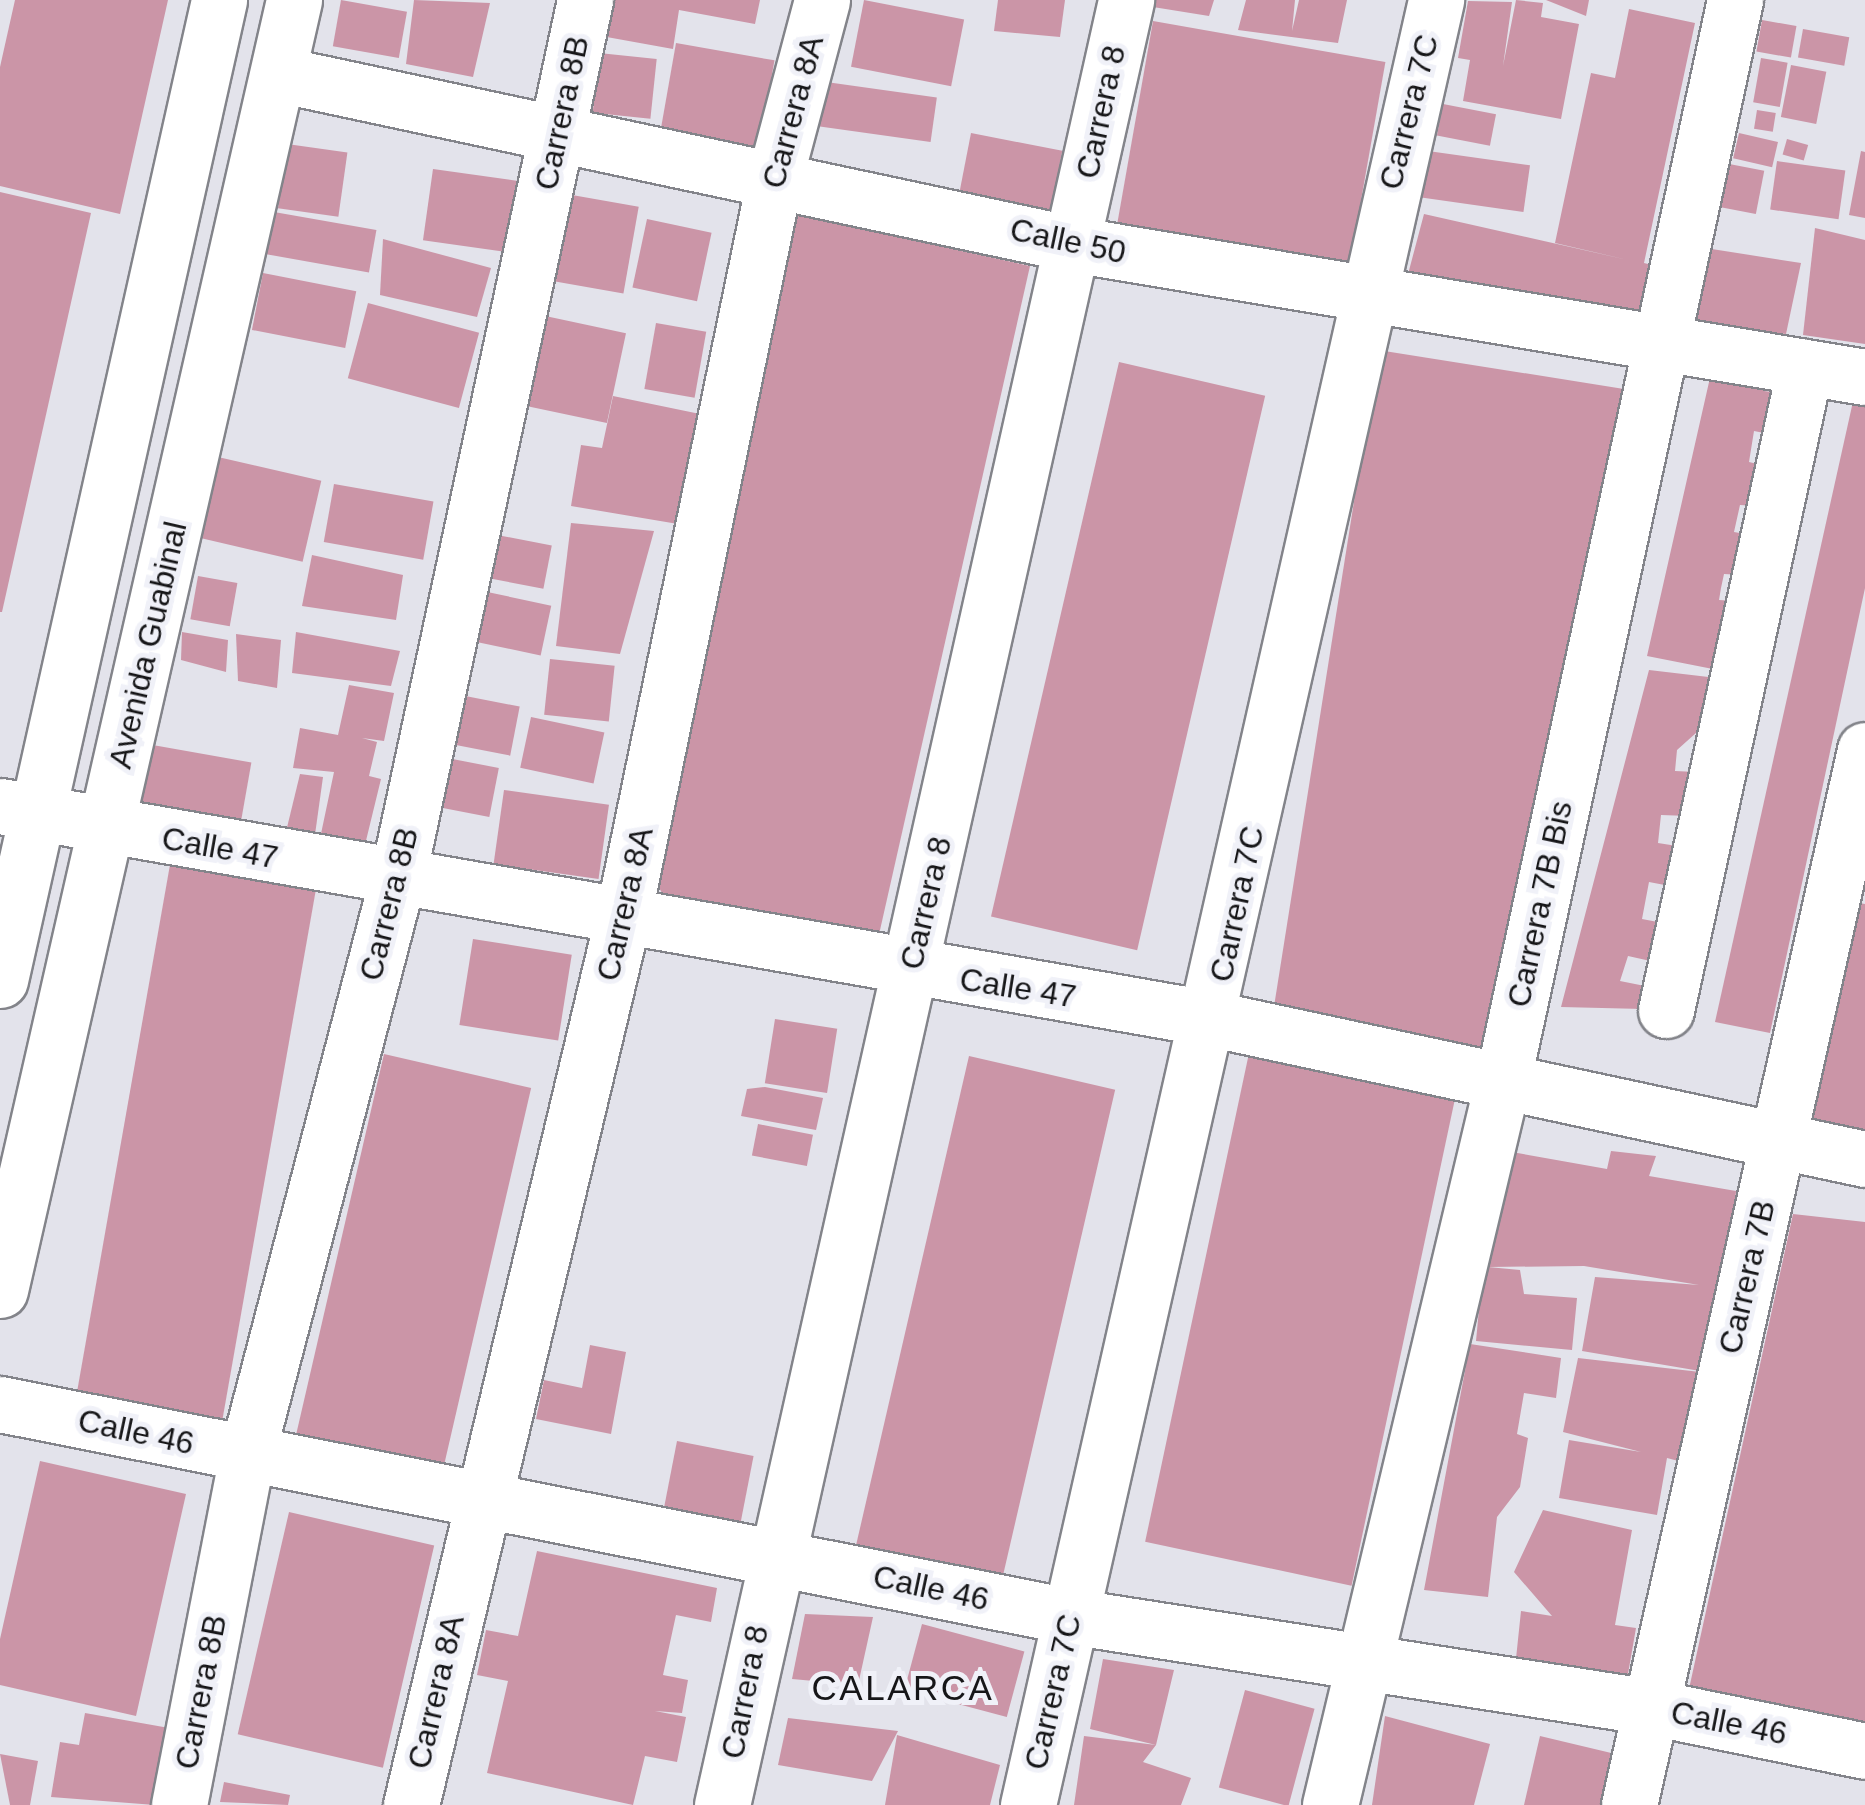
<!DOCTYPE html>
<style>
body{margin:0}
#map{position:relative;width:1865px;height:1805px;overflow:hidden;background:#e3e3eb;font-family:Arial,sans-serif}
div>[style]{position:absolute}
.building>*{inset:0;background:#cb95a7;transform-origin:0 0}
.roads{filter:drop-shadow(2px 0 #83848a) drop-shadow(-2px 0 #83848a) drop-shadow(0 2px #83848a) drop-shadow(0 -2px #83848a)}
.minor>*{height:55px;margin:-27.5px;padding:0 27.5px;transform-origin:27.5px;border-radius:27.5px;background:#fff}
.major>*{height:55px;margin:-27.5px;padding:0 27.5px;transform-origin:27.5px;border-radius:27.5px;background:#fff}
span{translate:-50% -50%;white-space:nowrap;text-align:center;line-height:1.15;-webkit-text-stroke:10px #f0f1f8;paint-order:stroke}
.street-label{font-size:32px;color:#161618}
.neighbourhood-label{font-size:35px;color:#161618;letter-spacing:2.5px}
</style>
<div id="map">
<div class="building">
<i style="clip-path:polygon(15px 0,168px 0,120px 214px,0 186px,0 67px)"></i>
<i style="left:341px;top:0;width:67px;height:47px;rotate:10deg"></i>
<i style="clip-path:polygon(414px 0,490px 3px,473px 77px,406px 64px)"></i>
<i style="clip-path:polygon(596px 0,760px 0,755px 24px,679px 10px,673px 49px,590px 34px)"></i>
<i style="left:864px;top:0;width:102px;height:68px;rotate:11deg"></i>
<i style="clip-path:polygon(998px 0,1065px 0,1060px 37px,994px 31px)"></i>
<i style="clip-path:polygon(1155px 0,1214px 0,1209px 16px,1153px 7px)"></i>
<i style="clip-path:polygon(1246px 0,1295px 0,1292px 31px,1299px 0,1347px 0,1338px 43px,1238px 30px)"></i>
<i style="clip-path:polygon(1516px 0,1543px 3px,1541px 17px,1579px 24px,1561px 119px,1463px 101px,1470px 60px,1458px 58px,1468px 1px,1512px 2px,1503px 66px)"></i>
<i style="clip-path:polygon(1546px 0,1589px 0,1586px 16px)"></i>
<i style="clip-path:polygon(1629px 9px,1695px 23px,1644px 263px,1656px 266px,1630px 331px,1407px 278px,1424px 214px,1628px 260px,1555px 243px,1591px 73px,1615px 78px)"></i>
<i style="left:1762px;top:20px;width:35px;height:32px;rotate:10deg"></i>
<i style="left:1153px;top:21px;width:236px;height:224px;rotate:10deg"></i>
<i style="left:1803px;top:29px;width:47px;height:29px;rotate:10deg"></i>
<i style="left:676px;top:43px;width:100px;height:89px;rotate:10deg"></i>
<i style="left:599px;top:53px;width:58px;height:60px;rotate:6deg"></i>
<i style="left:1761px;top:58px;width:27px;height:45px;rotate:10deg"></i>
<i style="left:1791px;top:65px;width:36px;height:53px;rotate:11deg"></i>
<i style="left:819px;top:81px;width:119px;height:45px;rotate:8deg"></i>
<i style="left:1443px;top:104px;width:54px;height:32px;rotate:11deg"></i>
<i style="left:1757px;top:110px;width:19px;height:19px;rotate:9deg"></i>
<i style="left:971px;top:133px;width:93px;height:78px;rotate:11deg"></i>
<i style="left:1739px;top:133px;width:40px;height:26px;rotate:13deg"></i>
<i style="left:1787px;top:139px;width:22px;height:16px;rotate:16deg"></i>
<i style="left:287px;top:144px;width:61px;height:65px;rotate:8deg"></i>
<i style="left:1428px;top:151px;width:103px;height:47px;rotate:8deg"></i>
<i style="clip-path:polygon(1861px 151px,1865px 152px,1865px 218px,1849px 215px)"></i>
<i style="left:1777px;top:161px;width:69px;height:49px;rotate:8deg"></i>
<i style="left:1724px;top:163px;width:41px;height:44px;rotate:11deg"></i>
<i style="left:433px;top:169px;width:86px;height:72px;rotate:8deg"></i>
<i style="clip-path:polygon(0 192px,91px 213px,2px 612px,0 612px)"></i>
<i style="left:555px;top:192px;width:85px;height:88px;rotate:10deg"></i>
<i style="left:274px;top:212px;width:104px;height:43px;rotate:10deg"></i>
<i style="clip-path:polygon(788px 213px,1030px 266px,878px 939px,662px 893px,648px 868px)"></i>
<i style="left:647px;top:219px;width:66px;height:70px;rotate:12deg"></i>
<i style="clip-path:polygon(1815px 228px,1865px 240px,1865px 344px,1803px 335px)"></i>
<i style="clip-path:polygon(383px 239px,491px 268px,477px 317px,380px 295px)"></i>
<i style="clip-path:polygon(1699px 247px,1801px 263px,1786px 334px,1692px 325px)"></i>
<i style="left:263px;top:273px;width:95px;height:58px;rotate:11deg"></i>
<i style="left:368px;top:303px;width:115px;height:78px;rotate:15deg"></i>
<i style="left:536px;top:314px;width:92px;height:92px;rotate:12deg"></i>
<i style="left:656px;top:323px;width:51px;height:67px;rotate:10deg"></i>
<i style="left:1378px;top:350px;width:249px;height:686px;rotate:9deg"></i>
<i style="clip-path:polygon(1714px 360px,1767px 373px,1764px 391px,1779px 393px,1769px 434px,1754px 431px,1749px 462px,1766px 466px,1757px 506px,1740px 505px,1734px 532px,1751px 535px,1743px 575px,1724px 574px,1721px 588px,1719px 600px,1735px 601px,1723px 671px,1647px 656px)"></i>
<i style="left:1119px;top:362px;width:150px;height:569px;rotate:13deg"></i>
<i style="clip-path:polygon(1856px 388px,1865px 390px,1865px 588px,1770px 1033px,1715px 1022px)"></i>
<i style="clip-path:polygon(613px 396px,700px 414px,678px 524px,571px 506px,581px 445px,602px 448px)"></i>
<i style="left:218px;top:457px;width:106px;height:83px;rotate:13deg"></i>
<i style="left:334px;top:484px;width:101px;height:59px;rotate:10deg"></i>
<i style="clip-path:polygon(571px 523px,654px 531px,620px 654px,556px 646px)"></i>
<i style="left:487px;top:533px;width:66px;height:44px;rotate:11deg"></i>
<i style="clip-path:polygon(312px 555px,403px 575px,396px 620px,302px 606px)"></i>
<i style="left:198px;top:576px;width:40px;height:44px;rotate:10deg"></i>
<i style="left:473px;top:589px;width:80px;height:51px;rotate:12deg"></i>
<i style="clip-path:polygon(182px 632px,228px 640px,226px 672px,181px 660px)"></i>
<i style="clip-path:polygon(296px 632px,400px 651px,391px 686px,292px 673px)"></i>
<i style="clip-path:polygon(236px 634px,281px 640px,277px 688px,238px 681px)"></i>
<i style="left:550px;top:659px;width:65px;height:56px;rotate:6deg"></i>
<i style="clip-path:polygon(1649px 670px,1717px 678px,1706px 724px,1677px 750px,1675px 771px,1696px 772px,1689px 816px,1661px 815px,1658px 843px,1677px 846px,1670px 886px,1649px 882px,1642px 919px,1663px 923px,1655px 962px,1628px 956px,1620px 981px,1645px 986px,1643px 1009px,1561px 1007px)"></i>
<i style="clip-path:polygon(349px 685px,394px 693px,384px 741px,362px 738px,377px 742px,369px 776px,381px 779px,363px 853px,318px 848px,334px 772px,293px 768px,300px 728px,338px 735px)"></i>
<i style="left:450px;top:693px;width:71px;height:50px;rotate:11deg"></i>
<i style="left:531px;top:717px;width:75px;height:52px;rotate:12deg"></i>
<i style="left:147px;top:744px;width:106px;height:71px;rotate:10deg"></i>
<i style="left:437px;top:756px;width:63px;height:50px;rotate:11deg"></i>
<i style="clip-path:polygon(300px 774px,323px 777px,313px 849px,283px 844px)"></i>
<i style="left:504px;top:790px;width:106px;height:75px;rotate:8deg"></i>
<i style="left:171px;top:859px;width:148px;height:558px;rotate:10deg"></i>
<i style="clip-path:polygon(1859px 903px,1865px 904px,1865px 1138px,1811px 1129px)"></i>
<i style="left:473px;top:939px;width:100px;height:87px;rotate:9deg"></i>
<i style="left:775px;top:1019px;width:63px;height:65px;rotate:9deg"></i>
<i style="left:1252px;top:1039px;width:211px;height:514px;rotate:12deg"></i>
<i style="left:384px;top:1054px;width:151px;height:398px;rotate:13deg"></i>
<i style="left:969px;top:1056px;width:150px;height:513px;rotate:13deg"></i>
<i style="clip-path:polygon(765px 1087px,823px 1098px,816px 1130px,741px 1116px,747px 1089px)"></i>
<i style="left:758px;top:1124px;width:56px;height:32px;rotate:11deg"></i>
<i style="clip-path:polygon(1611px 1151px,1656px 1156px,1649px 1176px,1736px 1191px,1728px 1290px,1706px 1372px,1582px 1351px,1595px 1277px,1699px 1285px,1584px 1266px,1488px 1267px,1520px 1270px,1524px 1294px,1577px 1298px,1572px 1350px,1476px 1341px,1483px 1267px,1512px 1152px,1607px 1169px)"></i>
<i style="clip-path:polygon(1793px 1214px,1865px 1222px,1865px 1736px,1687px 1698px)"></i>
<i style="clip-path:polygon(1470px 1344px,1561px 1358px,1556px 1398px,1524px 1393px,1517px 1434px,1528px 1438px,1520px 1487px,1497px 1517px,1488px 1597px,1424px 1590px)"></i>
<i style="clip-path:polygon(590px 1345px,626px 1352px,611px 1434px,536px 1419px,544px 1380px,582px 1388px)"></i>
<i style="clip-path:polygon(1578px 1358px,1700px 1372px,1686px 1463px,1667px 1458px,1657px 1515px,1559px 1498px,1569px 1440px,1641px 1452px,1563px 1432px)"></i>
<i style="left:677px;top:1441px;width:78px;height:86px;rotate:11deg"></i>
<i style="clip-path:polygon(40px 1461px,186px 1494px,136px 1716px,0 1685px,0 1639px)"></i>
<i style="clip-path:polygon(1543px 1510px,1632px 1530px,1615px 1625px,1636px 1628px,1625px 1691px,1515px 1668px,1521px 1611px,1552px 1616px,1514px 1572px)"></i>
<i style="left:289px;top:1512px;width:149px;height:228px;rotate:13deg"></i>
<i style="clip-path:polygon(537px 1551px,717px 1588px,711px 1622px,676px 1615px,663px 1675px,688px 1680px,682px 1713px,655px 1711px,686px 1717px,677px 1762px,645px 1756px,633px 1805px,487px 1773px,508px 1681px,477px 1675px,486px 1630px,518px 1636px)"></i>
<i style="clip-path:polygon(805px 1614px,873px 1617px,858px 1685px,792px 1679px)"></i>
<i style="left:922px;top:1624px;width:106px;height:68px;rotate:15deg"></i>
<i style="clip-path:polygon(1103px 1659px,1174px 1670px,1156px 1745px,1143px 1762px,1191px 1778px,1181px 1805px,1074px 1805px,1084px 1736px,1156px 1745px,1090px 1729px)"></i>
<i style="left:1245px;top:1690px;width:72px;height:101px;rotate:15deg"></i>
<i style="clip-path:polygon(85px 1713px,169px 1728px,155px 1805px,51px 1797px,60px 1742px,79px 1745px)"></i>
<i style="clip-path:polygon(1385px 1716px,1490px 1744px,1474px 1805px,1372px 1805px)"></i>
<i style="clip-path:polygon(788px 1718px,898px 1731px,872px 1781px,778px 1765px)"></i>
<i style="clip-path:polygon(897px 1735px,1000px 1765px,990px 1805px,885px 1805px)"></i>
<i style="clip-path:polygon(1540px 1736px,1628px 1757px,1623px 1805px,1524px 1805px)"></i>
<i style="clip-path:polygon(0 1754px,38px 1761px,30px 1805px,10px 1805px)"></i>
<i style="clip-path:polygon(224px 1782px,290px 1795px,288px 1805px,220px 1802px)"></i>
</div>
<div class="roads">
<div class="minor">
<i style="left:278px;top:74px;width:812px;rotate:12.08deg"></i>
<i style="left:1072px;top:244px;width:804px;rotate:9.52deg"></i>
<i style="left:0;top:806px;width:1232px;rotate:9.96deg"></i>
<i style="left:1213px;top:1019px;width:667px;rotate:12.12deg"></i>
<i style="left:1666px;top:1010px;width:658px;rotate:-77.8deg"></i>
<i style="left:0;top:1404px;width:1090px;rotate:11.22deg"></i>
<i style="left:1069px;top:1616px;width:589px;rotate:8.89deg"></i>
<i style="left:1651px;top:1707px;width:218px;rotate:11.6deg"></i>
<i style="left:179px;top:1805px;width:358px;rotate:-79deg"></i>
<i style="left:247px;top:1454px;width:593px;rotate:-75.35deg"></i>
<i style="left:397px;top:880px;width:900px;rotate:-77.94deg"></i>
<i style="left:411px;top:1805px;width:909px;rotate:-76.58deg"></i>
<i style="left:622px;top:921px;width:760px;rotate:-78.38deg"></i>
<i style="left:775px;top:177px;width:183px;rotate:-75.1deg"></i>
<i style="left:722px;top:1805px;width:1850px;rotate:-77.38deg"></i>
<i style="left:1028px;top:1805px;width:1851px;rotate:-77.26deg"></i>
<i style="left:1330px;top:1805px;width:741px;rotate:-76.58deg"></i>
<i style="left:1502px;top:1084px;width:1109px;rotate:-77.87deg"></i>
<i style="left:1629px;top:1805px;width:1081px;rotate:-77.39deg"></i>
</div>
<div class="major">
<i style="left:0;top:980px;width:1004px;rotate:-77.4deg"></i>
<i style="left:0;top:1290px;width:1323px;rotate:-77.16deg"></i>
</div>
</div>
<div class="street-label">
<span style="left:793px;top:112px;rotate:-75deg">Carrera 8A</span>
<span style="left:1101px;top:112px;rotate:-78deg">Carrera 8</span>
<span style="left:1409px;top:112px;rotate:-76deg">Carrera 7C</span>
<span style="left:562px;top:113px;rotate:-78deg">Carrera 8B</span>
<span style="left:1068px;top:241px;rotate:12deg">Calle 50</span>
<span style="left:148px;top:645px;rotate:-77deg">Avenida Guabinal</span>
<span style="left:220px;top:848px;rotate:10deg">Calle 47</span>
<span style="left:926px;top:903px;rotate:-77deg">Carrera 8</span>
<span style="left:389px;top:904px;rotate:-76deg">Carrera 8B</span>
<span style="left:625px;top:904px;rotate:-77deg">Carrera 8A</span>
<span style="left:1237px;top:904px;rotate:-78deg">Carrera 7C</span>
<span style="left:1540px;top:904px;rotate:-78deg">Carrera 7B Bis</span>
<span style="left:1018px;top:988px;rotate:9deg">Calle 47</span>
<span style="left:1747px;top:1277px;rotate:-77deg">Carrera 7B</span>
<span style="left:136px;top:1432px;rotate:12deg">Calle 46</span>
<span style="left:931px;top:1588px;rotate:12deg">Calle 46</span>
<span style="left:201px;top:1692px;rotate:-79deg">Carrera 8B</span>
<span style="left:436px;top:1692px;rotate:-77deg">Carrera 8A</span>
<span style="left:745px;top:1692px;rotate:-79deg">Carrera 8</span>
<span style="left:1053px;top:1692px;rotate:-77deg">Carrera 7C</span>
<span style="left:1729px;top:1723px;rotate:11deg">Calle 46</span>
</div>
<div class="neighbourhood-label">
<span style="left:903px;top:1688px">CALARCA</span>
</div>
</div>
